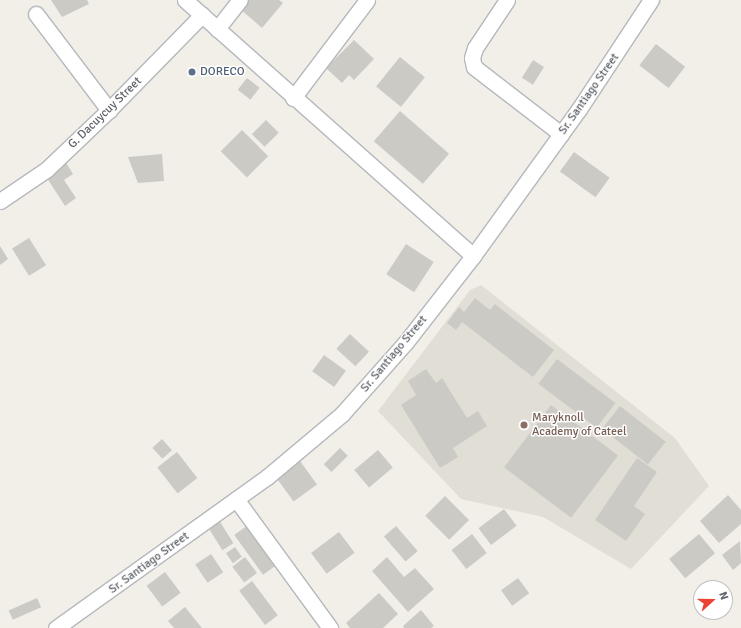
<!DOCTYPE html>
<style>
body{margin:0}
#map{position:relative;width:741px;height:628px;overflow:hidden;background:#f1efe8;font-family:Signika,sans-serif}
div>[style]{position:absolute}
.education>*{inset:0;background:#e1ded6}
.building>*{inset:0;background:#cccac5;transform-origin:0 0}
.roads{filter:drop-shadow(1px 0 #b5b8bc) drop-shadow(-1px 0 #b5b8bc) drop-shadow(0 1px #b5b8bc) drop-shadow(0 -1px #b5b8bc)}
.minor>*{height:15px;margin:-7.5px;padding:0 7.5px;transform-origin:7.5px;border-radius:7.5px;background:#fff}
.dots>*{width:11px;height:11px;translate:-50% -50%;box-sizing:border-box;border:2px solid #fff;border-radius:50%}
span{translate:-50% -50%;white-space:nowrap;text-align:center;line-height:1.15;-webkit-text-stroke:3px #fff;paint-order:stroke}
.service-label{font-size:12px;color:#4e5e75}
.left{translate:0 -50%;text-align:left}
.street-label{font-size:12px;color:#5f6368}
.education-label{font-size:12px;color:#785e54}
.north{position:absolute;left:693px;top:580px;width:40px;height:40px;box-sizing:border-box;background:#fff;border:1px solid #bfc1c3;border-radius:50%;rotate:69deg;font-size:11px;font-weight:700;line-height:16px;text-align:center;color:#5f6368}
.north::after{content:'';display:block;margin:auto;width:14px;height:18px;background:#ea4335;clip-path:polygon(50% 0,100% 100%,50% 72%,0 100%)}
</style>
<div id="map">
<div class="education">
<i style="clip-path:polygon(481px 285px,675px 438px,709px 486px,631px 569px,543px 517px,461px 499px,378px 411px,470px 290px)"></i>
</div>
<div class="building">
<i style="clip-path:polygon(51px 0,87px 0,89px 4px,62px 17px)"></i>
<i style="clip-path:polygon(248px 0,279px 0,283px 3px,262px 28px,240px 9px)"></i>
<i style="clip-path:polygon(354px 40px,374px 59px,354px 80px,349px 75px,342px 83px,326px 68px)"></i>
<i style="left:656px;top:44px;width:37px;height:27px;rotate:38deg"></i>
<i style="left:400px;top:57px;width:32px;height:38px;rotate:39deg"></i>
<i style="left:533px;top:60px;width:13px;height:21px;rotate:32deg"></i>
<i style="left:247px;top:78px;width:16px;height:15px;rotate:38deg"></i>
<i style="left:400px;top:111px;width:65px;height:40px;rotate:41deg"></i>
<i style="left:266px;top:120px;width:18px;height:20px;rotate:45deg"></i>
<i style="left:242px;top:130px;width:37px;height:30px;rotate:45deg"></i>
<i style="left:574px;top:152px;width:44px;height:24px;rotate:36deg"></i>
<i style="clip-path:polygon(162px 154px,164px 181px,138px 183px,128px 157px)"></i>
<i style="clip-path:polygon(65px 161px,73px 174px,64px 180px,76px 198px,65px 206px,45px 175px)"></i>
<i style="left:29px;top:238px;width:32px;height:20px;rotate:58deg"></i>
<i style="left:406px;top:244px;width:33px;height:36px;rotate:33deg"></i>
<i style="clip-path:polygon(0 246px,8px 259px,0 265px)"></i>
<i style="clip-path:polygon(475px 298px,490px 310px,495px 304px,554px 350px,533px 377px,462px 322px,456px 330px,447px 323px,459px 307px,464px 312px)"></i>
<i style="left:350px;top:334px;width:26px;height:20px;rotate:43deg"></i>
<i style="left:324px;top:355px;width:27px;height:20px;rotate:36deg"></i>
<i style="left:557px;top:359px;width:73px;height:31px;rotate:37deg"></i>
<i style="clip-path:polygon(426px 369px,436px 383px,442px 378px,467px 418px,478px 411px,487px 426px,453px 448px,458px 457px,440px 468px,401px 405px,416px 395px,408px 381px)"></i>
<i style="left:551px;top:405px;width:84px;height:78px;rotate:37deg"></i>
<i style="left:620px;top:406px;width:58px;height:29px;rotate:38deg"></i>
<i style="left:162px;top:439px;width:15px;height:13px;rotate:48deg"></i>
<i style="left:340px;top:448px;width:11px;height:23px;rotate:45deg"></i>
<i style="left:378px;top:450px;width:23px;height:31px;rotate:50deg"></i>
<i style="left:177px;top:452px;width:33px;height:25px;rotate:52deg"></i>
<i style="clip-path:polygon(637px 458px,657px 472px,634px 506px,645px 514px,626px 541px,595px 520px)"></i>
<i style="left:300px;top:461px;width:29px;height:29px;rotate:54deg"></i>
<i style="clip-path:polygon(728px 495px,741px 510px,741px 524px,719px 543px,700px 521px)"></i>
<i style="left:445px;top:496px;width:34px;height:28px;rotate:45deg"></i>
<i style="left:504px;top:509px;width:21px;height:32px;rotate:53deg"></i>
<i style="left:217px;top:517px;width:31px;height:13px;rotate:58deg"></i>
<i style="left:248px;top:525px;width:49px;height:17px;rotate:54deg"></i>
<i style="left:396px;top:526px;width:33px;height:16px;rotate:49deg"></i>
<i style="left:339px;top:532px;width:26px;height:35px;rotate:53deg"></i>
<i style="left:472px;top:534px;width:24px;height:26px;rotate:52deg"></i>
<i style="left:699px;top:534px;width:25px;height:39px;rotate:50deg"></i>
<i style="clip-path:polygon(740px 541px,741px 563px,733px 570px,722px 555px)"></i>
<i style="left:235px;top:547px;width:12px;height:11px;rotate:55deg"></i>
<i style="left:211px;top:554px;width:22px;height:19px;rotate:56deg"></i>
<i style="left:245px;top:557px;width:20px;height:16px;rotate:53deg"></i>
<i style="clip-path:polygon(387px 557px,404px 577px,415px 568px,434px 589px,408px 612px,372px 571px)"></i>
<i style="left:165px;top:572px;width:26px;height:23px;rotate:53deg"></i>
<i style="left:518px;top:578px;width:19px;height:21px;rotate:54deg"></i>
<i style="left:252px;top:581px;width:43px;height:16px;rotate:53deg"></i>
<i style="clip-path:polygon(379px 593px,398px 614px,383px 628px,350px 628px,346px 623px)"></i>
<i style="left:37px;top:598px;width:10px;height:31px;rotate:66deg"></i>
<i style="clip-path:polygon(185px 607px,202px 628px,174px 628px,168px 621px)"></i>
<i style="clip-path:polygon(421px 610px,434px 626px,431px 628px,404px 628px,403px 626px)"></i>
</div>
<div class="roads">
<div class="minor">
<i style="left:185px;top:0;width:385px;rotate:41.6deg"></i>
<i style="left:507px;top:0;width:58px;rotate:123.7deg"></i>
<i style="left:475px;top:48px;width:10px;rotate:107deg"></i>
<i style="left:472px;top:58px;width:9px;rotate:77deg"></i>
<i style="left:474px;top:67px;width:110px;rotate:37.6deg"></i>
<i style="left:36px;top:14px;width:121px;rotate:52.8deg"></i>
<i style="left:217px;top:29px;width:37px;rotate:-52deg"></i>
<i style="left:293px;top:98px;width:123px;rotate:-52.9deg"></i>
<i style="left:0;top:201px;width:57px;rotate:-34.2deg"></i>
<i style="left:47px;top:169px;width:86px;rotate:-43.6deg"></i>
<i style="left:109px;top:110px;width:133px;rotate:-45.6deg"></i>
<i style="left:236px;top:499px;width:160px;rotate:53.9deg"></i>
<i style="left:56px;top:628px;width:259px;rotate:-35.6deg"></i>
<i style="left:267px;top:477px;width:98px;rotate:-40deg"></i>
<i style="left:342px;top:414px;width:96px;rotate:-48.4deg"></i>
<i style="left:406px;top:342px;width:109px;rotate:-52.1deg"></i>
<i style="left:473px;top:256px;width:181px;rotate:-54.2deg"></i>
<i style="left:579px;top:109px;width:131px;rotate:-56.6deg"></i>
</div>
</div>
<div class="dots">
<i style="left:192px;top:72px;background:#5c6f8a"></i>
<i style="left:524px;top:425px;background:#8d6e63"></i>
</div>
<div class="service-label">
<span class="left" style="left:200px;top:72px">DORECO</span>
</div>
<div class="street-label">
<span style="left:589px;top:94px;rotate:-55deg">Sr. Santiago Street</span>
<span style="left:105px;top:113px;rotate:-44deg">G. Dacuycuy Street</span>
<span style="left:394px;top:354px;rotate:-50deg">Sr. Santiago Street</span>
<span style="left:149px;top:563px;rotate:-36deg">Sr. Santiago Street</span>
</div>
<div class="education-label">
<span class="left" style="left:532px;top:425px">Maryknoll<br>Academy of Cateel</span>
</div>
<div class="north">N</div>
</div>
